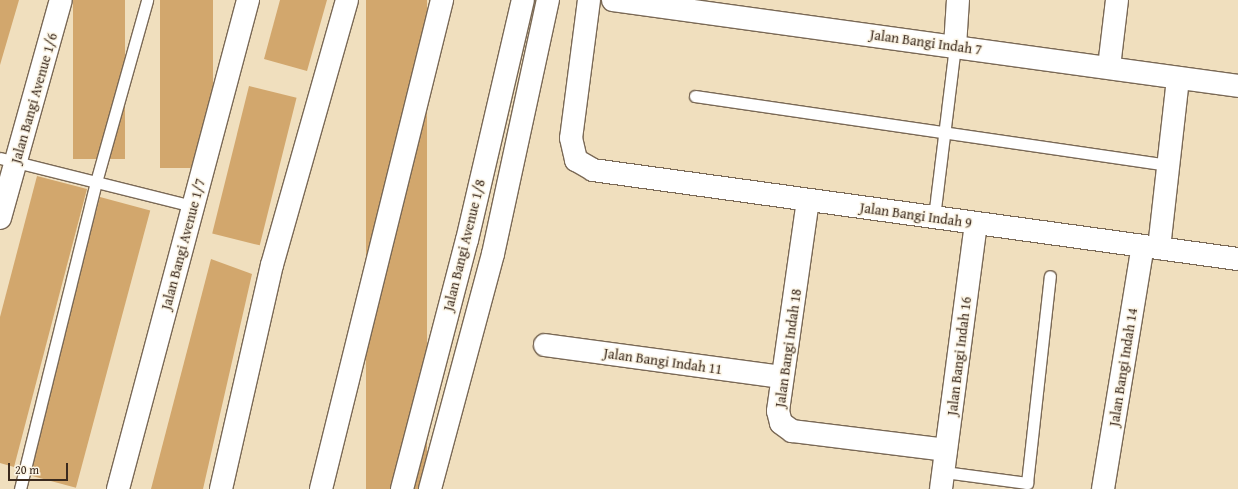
<!DOCTYPE html>
<style>
body{margin:0}
#map{position:relative;width:1238px;height:489px;overflow:hidden;background:#f0dfbe;font-family:"Gentium Book Plus",serif}
div>[style]{position:absolute}
.building>*{inset:0;background:#d2a76d;transform-origin:0 0}
.roads{filter:drop-shadow(1px 0 #7a6956) drop-shadow(-1px 0 #7a6956) drop-shadow(0 1px #7a6956) drop-shadow(0 -1px #7a6956)}
.lane>*{height:11px;margin:-5.5px;padding:0 5.5px;transform-origin:5.5px;border-radius:5.5px;background:#fff}
.street>*{height:22px;margin:-11px;padding:0 11px;transform-origin:11px;border-radius:11px;background:#fff}
span{translate:-50% -50%;white-space:nowrap;text-align:center;line-height:1.15;-webkit-text-stroke:3px #fcf5e5;paint-order:stroke}
.street-label{font-size:14px;color:#3b2a1e}
.scale{position:absolute;left:8px;top:463px;width:60px;height:18px;box-sizing:border-box;border:2px solid #3b2a1e;border-top:0;padding-left:5px;font-size:12px;line-height:14px;white-space:nowrap;color:#3b2a1e;-webkit-text-stroke:3px #fcf5e5;paint-order:stroke}
</style>
<div id="map">
<div class="building">
<i style="clip-path:polygon(0 0,19px 0,0 65px)"></i>
<i style="left:73px;top:0;width:52px;height:159px"></i>
<i style="left:160px;top:0;width:53px;height:168px"></i>
<i style="clip-path:polygon(280px 0,327px 0,307px 71px,264px 59px)"></i>
<i style="left:366px;top:0;width:61px;height:502px"></i>
<i style="left:249px;top:86px;width:49px;height:152px;rotate:14deg"></i>
<i style="clip-path:polygon(37px 176px,87px 189px,14px 467px,0 463px,0 317px)"></i>
<i style="left:100px;top:197px;width:52px;height:287px;rotate:15deg"></i>
<i style="clip-path:polygon(211px 259px,252px 274px,203px 489px,151px 489px)"></i>
</div>
<div class="roads">
<div class="lane">
<i style="left:695px;top:96px;width:478px;rotate:8.3deg"></i>
<i style="left:0;top:158px;width:199px;rotate:14deg"></i>
<i style="left:934px;top:217px;width:172px;rotate:-83deg"></i>
<i style="left:944px;top:472px;width:84px;rotate:7.5deg"></i>
<i style="left:1027px;top:483px;width:208px;rotate:-83.7deg"></i>
<i style="left:20px;top:489px;width:316px;rotate:-76.1deg"></i>
<i style="left:96px;top:182px;width:189px;rotate:-74.3deg"></i>
</div>
<div class="street">
<i style="left:589px;top:0;width:139px;rotate:97.4deg"></i>
<i style="left:571px;top:138px;width:23px;rotate:77deg"></i>
<i style="left:576px;top:160px;width:20px;rotate:30deg"></i>
<i style="left:593px;top:170px;width:651px;rotate:7.86deg"></i>
<i style="left:613px;top:0;width:631px;rotate:7.83deg"></i>
<i style="left:955px;top:46px;width:46px;rotate:-86.3deg"></i>
<i style="left:1109px;top:67px;width:67px;rotate:-83.2deg"></i>
<i style="left:808px;top:200px;width:213px;rotate:98.1deg"></i>
<i style="left:778px;top:411px;width:12px;rotate:76deg"></i>
<i style="left:781px;top:423px;width:14px;rotate:36deg"></i>
<i style="left:792px;top:431px;width:155px;rotate:7deg"></i>
<i style="left:0;top:218px;width:226px;rotate:-74.4deg"></i>
<i style="left:1159px;top:248px;width:171px;rotate:-83.6deg"></i>
<i style="left:545px;top:345px;width:239px;rotate:7.7deg"></i>
<i style="left:118px;top:489px;width:506px;rotate:-75.11deg"></i>
<i style="left:221px;top:489px;width:230px;rotate:-77.2deg"></i>
<i style="left:272px;top:265px;width:275px;rotate:-74.2deg"></i>
<i style="left:321px;top:489px;width:504px;rotate:-76.1deg"></i>
<i style="left:402px;top:489px;width:257px;rotate:-75.4deg"></i>
<i style="left:467px;top:240px;width:246px;rotate:-76.9deg"></i>
<i style="left:430px;top:489px;width:243px;rotate:-75deg"></i>
<i style="left:493px;top:254px;width:260px;rotate:-77.8deg"></i>
<i style="left:941px;top:489px;width:268px;rotate:-82.5deg"></i>
<i style="left:1103px;top:489px;width:246px;rotate:-80.7deg"></i>
</div>
</div>
<div class="street-label">
<span style="left:926px;top:42px;rotate:8deg">Jalan Bangi Indah 7</span>
<span style="left:34px;top:98px;rotate:-74deg">Jalan Bangi Avenue 1/6</span>
<span style="left:916px;top:215px;rotate:8deg">Jalan Bangi Indah 9</span>
<span style="left:183px;top:244px;rotate:-75deg">Jalan Bangi Avenue 1/7</span>
<span style="left:464px;top:245px;rotate:-76deg">Jalan Bangi Avenue 1/8</span>
<span style="left:788px;top:348px;rotate:-82deg">Jalan Bangi Indah 18</span>
<span style="left:959px;top:356px;rotate:-83deg">Jalan Bangi Indah 16</span>
<span style="left:663px;top:361px;rotate:8deg">Jalan Bangi Indah 11</span>
<span style="left:1123px;top:367px;rotate:-81deg">Jalan Bangi Indah 14</span>
</div>
<div class="scale">20 m</div>
</div>
